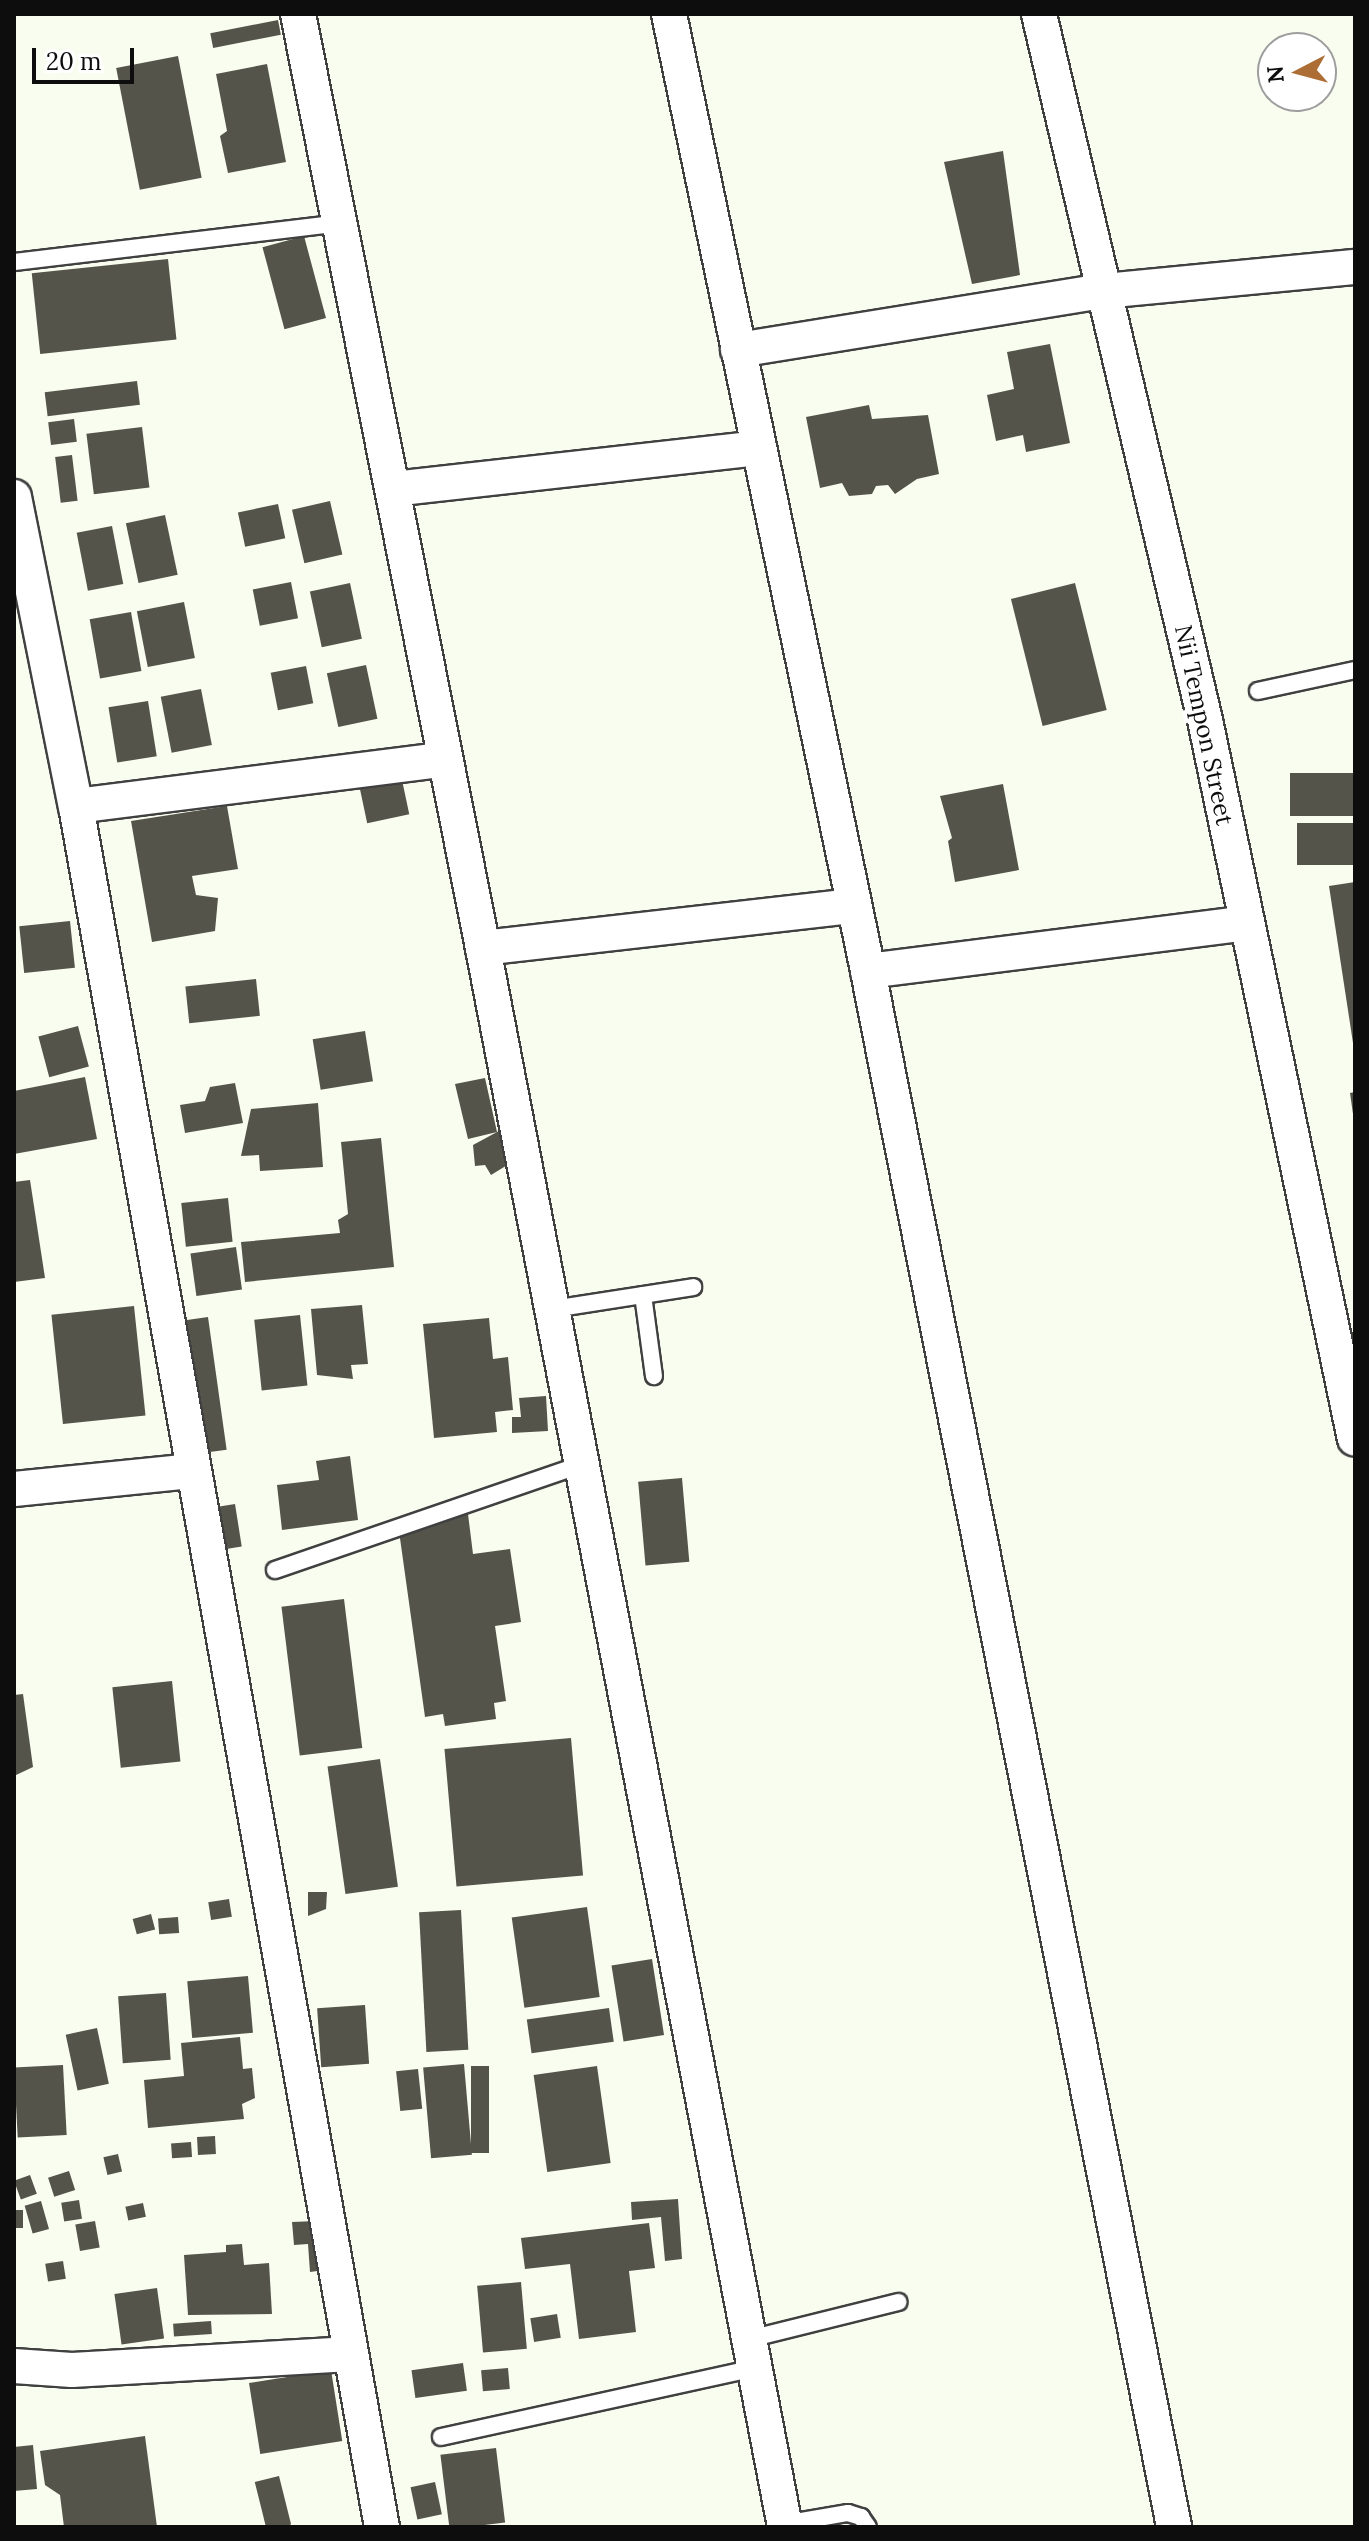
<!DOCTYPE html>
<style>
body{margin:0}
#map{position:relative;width:1369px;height:2541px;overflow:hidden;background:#f9fdf0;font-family:Lora,serif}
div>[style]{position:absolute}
.building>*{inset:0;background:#55544b;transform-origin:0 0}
.roads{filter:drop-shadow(2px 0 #404040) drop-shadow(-2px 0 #404040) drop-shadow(0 2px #404040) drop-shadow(0 -2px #404040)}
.service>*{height:16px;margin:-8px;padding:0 8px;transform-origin:8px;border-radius:8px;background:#fff}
.minor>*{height:34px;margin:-17px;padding:0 17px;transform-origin:17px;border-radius:17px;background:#fff}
span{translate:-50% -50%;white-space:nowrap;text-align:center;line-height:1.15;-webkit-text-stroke:8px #fff;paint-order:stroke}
.street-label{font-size:24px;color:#0d0d0d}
.frame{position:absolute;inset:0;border:16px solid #0d0d0d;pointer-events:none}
.north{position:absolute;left:1257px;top:32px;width:80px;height:80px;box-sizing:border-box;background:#fff;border:2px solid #9e9e9e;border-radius:50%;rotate:264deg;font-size:22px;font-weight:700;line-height:32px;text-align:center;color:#0d0d0d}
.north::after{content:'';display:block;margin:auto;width:28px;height:36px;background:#ad6e36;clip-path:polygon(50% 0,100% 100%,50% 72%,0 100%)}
.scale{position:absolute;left:32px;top:48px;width:102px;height:36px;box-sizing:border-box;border:4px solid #0d0d0d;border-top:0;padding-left:10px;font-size:24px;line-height:28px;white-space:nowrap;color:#0d0d0d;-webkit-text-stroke:6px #fff;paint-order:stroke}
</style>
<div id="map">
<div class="building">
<i style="left:278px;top:20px;width:15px;height:69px;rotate:79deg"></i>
<i style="left:178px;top:56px;width:124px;height:63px;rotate:79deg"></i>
<i style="clip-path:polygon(267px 64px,286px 162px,228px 173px,220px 136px,227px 131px,216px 74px)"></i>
<i style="clip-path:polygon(1003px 151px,1020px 275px,972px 284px,944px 162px)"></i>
<i style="left:304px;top:236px;width:85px;height:43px;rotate:75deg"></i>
<i style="left:168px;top:259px;width:81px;height:137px;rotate:84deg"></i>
<i style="clip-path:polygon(1050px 344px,1070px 443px,1026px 452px,1023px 435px,996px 441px,987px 395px,1014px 389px,1007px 352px)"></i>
<i style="left:137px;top:381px;width:24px;height:93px;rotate:83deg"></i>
<i style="clip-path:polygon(869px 405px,872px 419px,928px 415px,939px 474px,917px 479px,895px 494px,888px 485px,876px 486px,872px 494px,849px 496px,842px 483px,820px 488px,806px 417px)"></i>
<i style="left:74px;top:419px;width:23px;height:26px;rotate:83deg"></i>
<i style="left:142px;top:427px;width:61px;height:56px;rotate:83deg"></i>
<i style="left:72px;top:455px;width:46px;height:17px;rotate:83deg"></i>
<i style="left:330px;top:501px;width:55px;height:39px;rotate:77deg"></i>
<i style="left:278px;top:504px;width:35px;height:41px;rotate:78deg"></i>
<i style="left:165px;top:515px;width:61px;height:40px;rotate:78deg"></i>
<i style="left:112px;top:526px;width:59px;height:36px;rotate:79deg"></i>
<i style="left:291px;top:582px;width:37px;height:39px;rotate:79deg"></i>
<i style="left:350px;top:583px;width:57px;height:41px;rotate:78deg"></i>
<i style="left:1075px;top:583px;width:131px;height:66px;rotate:76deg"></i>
<i style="left:184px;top:602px;width:57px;height:48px;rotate:79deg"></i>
<i style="left:131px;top:612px;width:60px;height:42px;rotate:80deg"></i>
<i style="left:366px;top:665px;width:55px;height:40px;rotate:78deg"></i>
<i style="left:306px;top:666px;width:38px;height:36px;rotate:79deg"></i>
<i style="left:201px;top:689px;width:57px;height:41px;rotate:79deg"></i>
<i style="left:148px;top:701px;width:56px;height:40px;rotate:81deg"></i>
<i style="left:1355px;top:773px;width:43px;height:65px;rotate:90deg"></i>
<i style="left:402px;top:780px;width:35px;height:43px;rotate:78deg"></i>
<i style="clip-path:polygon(1003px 784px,1019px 870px,955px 882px,948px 841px,952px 838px,940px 796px)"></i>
<i style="clip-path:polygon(227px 806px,238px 869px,192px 876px,196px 895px,218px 898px,215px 931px,152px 942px,131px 821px)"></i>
<i style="left:1355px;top:823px;width:42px;height:58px;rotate:90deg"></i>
<i style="clip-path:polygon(1355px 882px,1355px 1043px,1353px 1043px,1329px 886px)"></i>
<i style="left:70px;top:921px;width:47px;height:51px;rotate:84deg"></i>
<i style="left:256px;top:979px;width:37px;height:71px;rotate:84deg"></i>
<i style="left:78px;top:1026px;width:42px;height:41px;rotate:75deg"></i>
<i style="left:365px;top:1031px;width:51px;height:53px;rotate:81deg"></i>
<i style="clip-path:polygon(85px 1077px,97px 1139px,14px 1154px,14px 1091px)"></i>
<i style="clip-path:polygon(485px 1078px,497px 1132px,505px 1128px,509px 1164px,491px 1175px,485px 1165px,475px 1166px,473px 1145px,497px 1132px,468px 1139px,455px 1084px)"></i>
<i style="clip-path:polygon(235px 1083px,243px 1123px,185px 1133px,180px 1105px,205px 1101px,210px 1087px)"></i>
<i style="clip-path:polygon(1355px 1092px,1355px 1114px,1353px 1114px,1350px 1093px)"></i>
<i style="clip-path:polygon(318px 1103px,323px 1167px,260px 1171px,259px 1155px,241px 1156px,251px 1109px)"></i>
<i style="clip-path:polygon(381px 1138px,394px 1267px,245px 1282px,241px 1242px,340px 1233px,338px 1220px,348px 1214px,341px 1142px)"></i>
<i style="clip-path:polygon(30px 1180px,45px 1278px,14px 1282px,14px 1182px)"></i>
<i style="left:228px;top:1198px;width:44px;height:47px;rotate:84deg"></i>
<i style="left:236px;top:1247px;width:43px;height:46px;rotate:82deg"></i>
<i style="clip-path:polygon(362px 1305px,368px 1364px,351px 1365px,353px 1379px,317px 1375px,311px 1309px)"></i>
<i style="left:134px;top:1306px;width:110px;height:83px;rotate:84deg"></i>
<i style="left:300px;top:1315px;width:71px;height:46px;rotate:84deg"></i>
<i style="left:208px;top:1317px;width:134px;height:30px;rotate:82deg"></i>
<i style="clip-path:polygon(489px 1318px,493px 1359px,508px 1357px,513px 1410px,495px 1412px,497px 1432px,434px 1438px,423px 1324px)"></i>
<i style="clip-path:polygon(546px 1396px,548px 1431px,512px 1433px,512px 1417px,521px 1417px,519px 1398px)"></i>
<i style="clip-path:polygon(350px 1456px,358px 1520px,282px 1530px,277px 1485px,319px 1480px,316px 1461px)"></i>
<i style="left:682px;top:1478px;width:84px;height:44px;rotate:85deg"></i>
<i style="left:235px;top:1504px;width:43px;height:30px;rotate:81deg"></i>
<i style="clip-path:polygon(468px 1514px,473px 1554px,510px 1549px,521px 1622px,495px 1626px,506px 1701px,494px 1703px,496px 1719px,445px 1726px,443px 1714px,425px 1717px,398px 1524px)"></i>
<i style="left:344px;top:1599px;width:150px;height:63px;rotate:83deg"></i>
<i style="left:172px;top:1681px;width:81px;height:60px;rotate:84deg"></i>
<i style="clip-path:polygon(23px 1694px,33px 1767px,14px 1776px,14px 1695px)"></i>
<i style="left:571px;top:1738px;width:138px;height:127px;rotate:85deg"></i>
<i style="left:380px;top:1759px;width:129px;height:53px;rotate:82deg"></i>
<i style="clip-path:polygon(308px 1892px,327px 1892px,326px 1909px,308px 1916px)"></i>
<i style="left:229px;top:1899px;width:18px;height:21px;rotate:81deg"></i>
<i style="left:587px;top:1907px;width:91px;height:76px;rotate:82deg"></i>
<i style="left:461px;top:1910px;width:140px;height:42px;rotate:87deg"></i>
<i style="left:151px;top:1914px;width:16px;height:19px;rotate:75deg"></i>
<i style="left:178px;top:1917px;width:16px;height:20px;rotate:86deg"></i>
<i style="left:652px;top:1959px;width:77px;height:41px;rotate:81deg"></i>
<i style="left:248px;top:1976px;width:57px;height:61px;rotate:85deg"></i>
<i style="left:166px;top:1993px;width:67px;height:48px;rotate:86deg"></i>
<i style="left:365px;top:2005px;width:59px;height:48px;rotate:86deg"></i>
<i style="left:609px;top:2008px;width:34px;height:83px;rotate:82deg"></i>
<i style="left:97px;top:2028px;width:57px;height:32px;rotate:78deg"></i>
<i style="clip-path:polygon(240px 2037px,243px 2069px,252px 2068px,255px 2098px,242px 2104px,244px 2119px,148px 2128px,144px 2080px,184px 2076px,181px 2043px)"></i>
<i style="left:464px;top:2064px;width:91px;height:41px;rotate:85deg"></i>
<i style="left:63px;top:2065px;width:70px;height:49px;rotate:87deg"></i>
<i style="left:471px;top:2066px;width:18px;height:87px"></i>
<i style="left:597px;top:2066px;width:98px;height:64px;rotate:82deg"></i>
<i style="left:418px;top:2069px;width:40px;height:22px;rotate:84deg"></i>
<i style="left:215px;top:2136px;width:18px;height:18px;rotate:87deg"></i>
<i style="left:191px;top:2142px;width:15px;height:20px;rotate:86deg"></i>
<i style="left:118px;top:2154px;width:18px;height:15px;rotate:77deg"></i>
<i style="left:69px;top:2171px;width:20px;height:22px;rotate:72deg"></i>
<i style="left:30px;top:2175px;width:20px;height:17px;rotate:70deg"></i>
<i style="clip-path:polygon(678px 2199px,682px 2259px,665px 2261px,661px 2217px,632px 2220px,631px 2202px)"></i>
<i style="left:79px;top:2200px;width:19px;height:18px;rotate:81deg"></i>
<i style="left:41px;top:2201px;width:29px;height:17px;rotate:74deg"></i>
<i style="left:143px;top:2203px;width:14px;height:18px;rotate:78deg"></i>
<i style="left:23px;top:2210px;width:18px;height:9px;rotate:90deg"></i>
<i style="left:95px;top:2221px;width:27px;height:20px;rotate:80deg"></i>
<i style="clip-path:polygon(317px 2221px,325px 2270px,310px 2272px,308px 2244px,294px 2245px,292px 2222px)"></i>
<i style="clip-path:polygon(649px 2223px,655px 2268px,629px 2271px,636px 2332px,579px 2339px,570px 2264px,525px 2269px,521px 2238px)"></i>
<i style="clip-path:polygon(242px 2244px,244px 2265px,269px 2263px,272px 2314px,188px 2315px,184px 2255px,226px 2252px,226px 2245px)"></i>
<i style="left:63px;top:2261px;width:18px;height:18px;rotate:81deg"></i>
<i style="left:521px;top:2282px;width:67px;height:44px;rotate:85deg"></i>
<i style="left:157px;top:2288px;width:51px;height:43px;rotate:82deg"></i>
<i style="left:557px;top:2314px;width:24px;height:27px;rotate:81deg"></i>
<i style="left:211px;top:2321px;width:13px;height:38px;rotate:86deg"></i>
<i style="left:463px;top:2363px;width:28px;height:52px;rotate:82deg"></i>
<i style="left:508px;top:2368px;width:21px;height:27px;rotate:85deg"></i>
<i style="left:331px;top:2370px;width:72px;height:83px;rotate:81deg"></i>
<i style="clip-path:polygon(145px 2436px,157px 2527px,64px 2527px,60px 2495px,45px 2485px,40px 2451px)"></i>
<i style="clip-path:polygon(33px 2445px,37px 2489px,14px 2491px,14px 2447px)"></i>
<i style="left:496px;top:2448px;width:75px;height:56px;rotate:83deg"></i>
<i style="left:279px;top:2476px;width:50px;height:25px;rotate:76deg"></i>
<i style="left:435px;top:2482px;width:33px;height:25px;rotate:78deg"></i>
</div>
<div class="roads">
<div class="service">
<i style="left:14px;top:262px;width:328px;rotate:-6.8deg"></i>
<i style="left:1258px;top:691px;width:99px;rotate:-12.2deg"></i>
<i style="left:643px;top:1295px;width:82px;rotate:82.3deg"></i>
<i style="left:553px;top:1309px;width:142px;rotate:-8.9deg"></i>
<i style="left:275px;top:1570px;width:325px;rotate:-19deg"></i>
<i style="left:749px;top:2339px;width:154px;rotate:-13.9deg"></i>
<i style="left:441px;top:2437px;width:321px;rotate:-12.4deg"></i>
<i style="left:784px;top:2524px;width:65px;rotate:-9.8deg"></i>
<i style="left:848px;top:2513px;width:14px;rotate:17deg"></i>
<i style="left:861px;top:2517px;width:12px;rotate:55deg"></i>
</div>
<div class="minor">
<i style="left:298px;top:14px;width:952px;rotate:78.8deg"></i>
<i style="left:483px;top:948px;width:1608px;rotate:79.17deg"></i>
<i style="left:669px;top:14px;width:977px;rotate:78.25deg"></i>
<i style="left:868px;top:971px;width:1586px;rotate:78.87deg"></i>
<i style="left:1039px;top:14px;width:725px;rotate:76.77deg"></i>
<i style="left:1205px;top:720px;width:734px;rotate:78.22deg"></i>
<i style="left:738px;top:350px;width:371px;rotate:-9.2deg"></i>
<i style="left:1104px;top:291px;width:252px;rotate:-5.5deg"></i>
<i style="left:393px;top:489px;width:368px;rotate:-6.4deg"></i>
<i style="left:14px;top:497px;width:315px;rotate:78.7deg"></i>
<i style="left:76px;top:806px;width:1748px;rotate:79.92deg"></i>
<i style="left:76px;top:806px;width:369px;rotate:-7.2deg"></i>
<i style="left:483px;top:948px;width:371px;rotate:-6.5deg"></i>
<i style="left:868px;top:971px;width:381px;rotate:-7.2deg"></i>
<i style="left:14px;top:1489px;width:178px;rotate:-5.8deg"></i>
<i style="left:14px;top:2366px;width:58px;rotate:3.9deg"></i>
<i style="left:72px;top:2370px;width:279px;rotate:-3.3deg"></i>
</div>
</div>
<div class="street-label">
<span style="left:1204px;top:725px;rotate:78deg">Nii Tempon Street</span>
</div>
<div class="frame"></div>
<div class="north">N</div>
<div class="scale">20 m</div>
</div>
